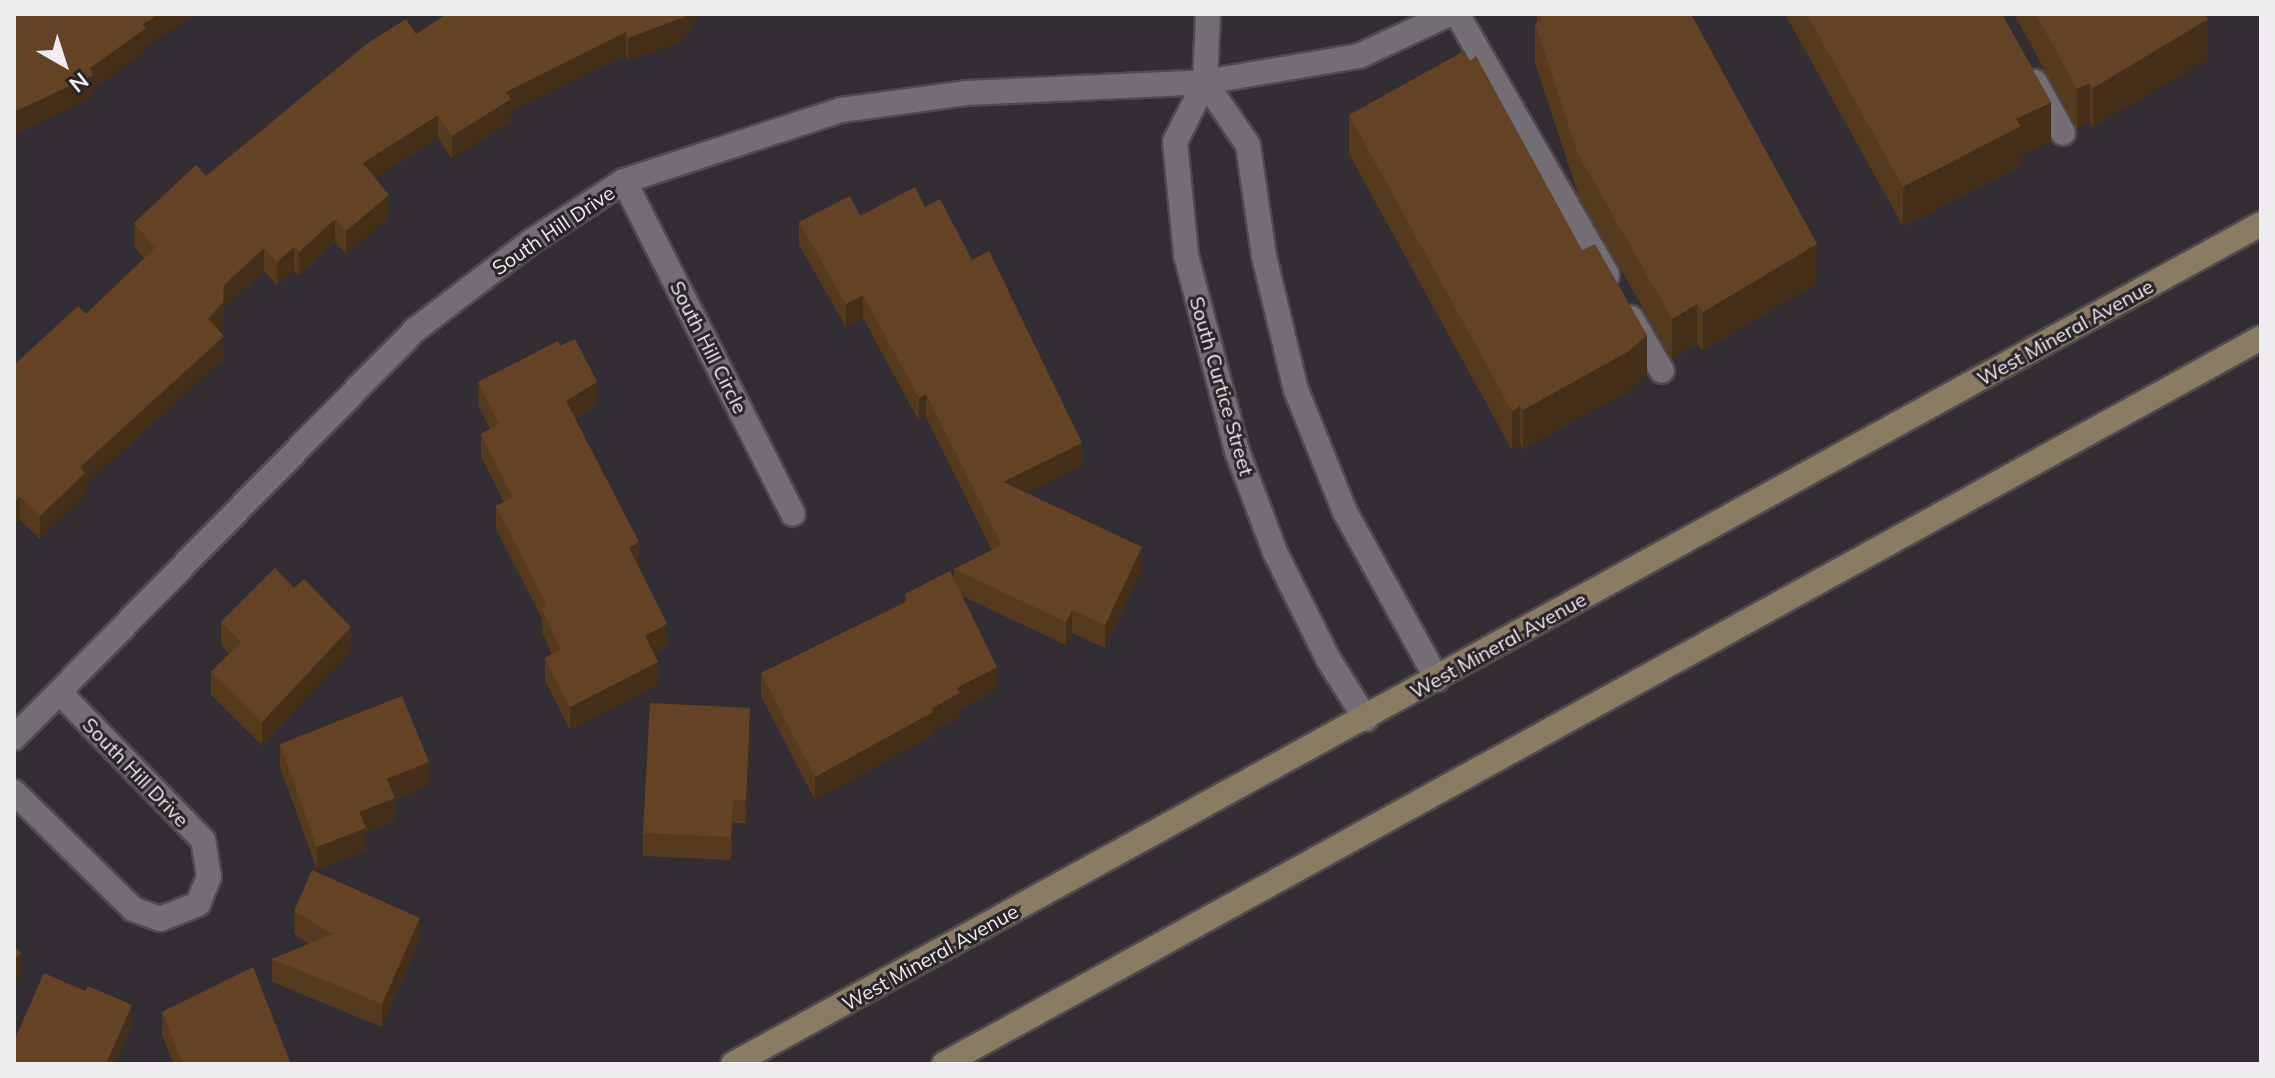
<!DOCTYPE html>
<style>
body{margin:0}
#map{position:relative;width:2275px;height:1078px;overflow:hidden;background:#332e33;font-family:Mulish,sans-serif}
div>[style]{position:absolute}
.roads{filter:drop-shadow(2px 0 #4e4a4e) drop-shadow(-2px 0 #4e4a4e) drop-shadow(0 2px #4e4a4e) drop-shadow(0 -2px #4e4a4e)}
.lane>*{height:24px;margin:-12px;padding:0 12px;transform-origin:12px;border-radius:12px;background:#736e73}
.street>*{height:24px;margin:-12px;padding:0 12px;transform-origin:12px;border-radius:12px;background:#736e73}
.secondary>*{height:24px;margin:-12px;padding:0 12px;transform-origin:12px;border-radius:12px;background:#8a7c62}
.wall>*{inset:0;background:#553a1e}
.shaded-wall>*{inset:0;background:#452f18}
.building>*{inset:0;background:#634323}
span{translate:-50% -50%;white-space:nowrap;text-align:center;line-height:1.15;-webkit-text-stroke:6px #292529;paint-order:stroke}
.street-label{font-size:20px;color:#f0edf0}
.frame{position:absolute;inset:0;border:16px solid #f0edf0;pointer-events:none}
.north{position:absolute;left:24px;top:24px;width:80px;height:80px;-webkit-text-stroke:6px #292529;paint-order:stroke;rotate:141deg;font-size:22px;font-weight:700;line-height:32px;text-align:center;color:#f0edf0}
.north::after{content:'';display:block;margin:auto;width:28px;height:36px;background:#f0edf0;clip-path:polygon(50% 0,100% 100%,50% 72%,0 100%)}
</style>
<div id="map">
<div class="roads">
<div class="lane">
<i style="left:1457px;top:14px;width:301px;rotate:60.1deg"></i>
<i style="left:2035px;top:82px;width:58px;rotate:61.2deg"></i>
<i style="left:1631px;top:318px;width:61px;rotate:59.7deg"></i>
</div>
<div class="street">
<i style="left:1208px;top:14px;width:68px;rotate:92.5deg"></i>
<i style="left:1205px;top:82px;width:67px;rotate:116.6deg"></i>
<i style="left:1175px;top:142px;width:114px;rotate:84.4deg"></i>
<i style="left:1186px;top:255px;width:203px;rotate:75.4deg"></i>
<i style="left:1237px;top:451px;width:108px;rotate:69.4deg"></i>
<i style="left:1275px;top:552px;width:119px;rotate:63.6deg"></i>
<i style="left:1328px;top:659px;width:71px;rotate:57.7deg"></i>
<i style="left:1205px;top:82px;width:76px;rotate:55.7deg"></i>
<i style="left:1248px;top:145px;width:112px;rotate:81.8deg"></i>
<i style="left:1264px;top:256px;width:138px;rotate:76.6deg"></i>
<i style="left:1296px;top:390px;width:131px;rotate:68.1deg"></i>
<i style="left:1345px;top:512px;width:191px;rotate:61.1deg"></i>
<i style="left:624px;top:181px;width:373px;rotate:63.1deg"></i>
<i style="left:14px;top:738px;width:572px;rotate:-45.5deg"></i>
<i style="left:415px;top:330px;width:147px;rotate:-37.3deg"></i>
<i style="left:532px;top:241px;width:110px;rotate:-33.1deg"></i>
<i style="left:624px;top:181px;width:228px;rotate:-18.1deg"></i>
<i style="left:841px;top:110px;width:126px;rotate:-7.7deg"></i>
<i style="left:966px;top:93px;width:239px;rotate:-2.6deg"></i>
<i style="left:1205px;top:82px;width:156px;rotate:-9.6deg"></i>
<i style="left:1359px;top:56px;width:99px;rotate:-25deg"></i>
<i style="left:14px;top:792px;width:167px;rotate:44.5deg"></i>
<i style="left:133px;top:909px;width:29px;rotate:20deg"></i>
<i style="left:160px;top:919px;width:41px;rotate:-21.5deg"></i>
<i style="left:198px;top:904px;width:29px;rotate:-68deg"></i>
<i style="left:209px;top:877px;width:37px;rotate:-99deg"></i>
<i style="left:203px;top:840px;width:206px;rotate:-134.2deg"></i>
</div>
<div class="secondary">
<i style="left:733px;top:1064px;width:1744px;rotate:-28.8deg"></i>
<i style="left:944px;top:1064px;width:1504px;rotate:-28.87deg"></i>
</div>
</div>
<div class="wall">
<i style="clip-path:polygon(447px 14px,699px 14px,684px 40px,628px 61px,626px 55px,511px 112px,511px 122px,452px 159px,438px 138px,375px 178px,389px 218px,346px 254px,335px 242px,299px 275px,294px 270px,277px 285px,264px 271px,224px 308px,223px 325px,218px 330px,224px 359px,85px 485px,85px 496px,40px 539px,20px 520px,14px 365px,86px 314px,144px 259px,134px 246px,134px 223px,206px 176px)"></i>
<i style="clip-path:polygon(1537px 14px,1691px 14px,1817px 283px,1703px 351px,1697px 343px,1672px 359px,1578px 194px,1535px 63px,1535px 23px,1537px 22px)"></i>
<i style="clip-path:polygon(1785px 14px,2002px 14px,2051px 141px,2021px 156px,2021px 166px,1903px 226px)"></i>
<i style="clip-path:polygon(2014px 14px,2205px 14px,2208px 59px,2093px 127px,2090px 122px,2077px 129px)"></i>
<i style="clip-path:polygon(1349px 115px,1647px 375px,1629px 391px,1523px 449px,1520px 445px,1512px 450px,1349px 154px)"></i>
<i style="clip-path:polygon(925px 207px,1082px 466px,1027px 493px,1142px 570px,1105px 648px,1072px 633px,1066px 645px,962px 596px,997px 690px,960px 709px,960px 716px,933px 730px,933px 735px,815px 800px,761px 696px,761px 673px,905px 602px,905px 594px,954px 580px,954px 569px,992px 550px,926px 417px,919px 421px,863px 318px,846px 327px,799px 245px,799px 222px)"></i>
<i style="clip-path:polygon(478px 382px,597px 405px,575px 419px,639px 566px,638px 566px,667px 647px,654px 654px,658px 685px,570px 730px,545px 681px,545px 658px,552px 654px,542px 632px,542px 619px,496px 529px,496px 506px,504px 502px,481px 457px,481px 434px,490px 429px,478px 405px)"></i>
<i style="clip-path:polygon(294px 588px,351px 651px,262px 745px,211px 695px,211px 672px,230px 654px,221px 645px,221px 622px)"></i>
<i style="clip-path:polygon(750px 731px,746px 823px,733px 823px,731px 860px,643px 856px,643px 833px)"></i>
<i style="clip-path:polygon(280px 744px,429px 785px,395px 799px,395px 821px,366px 832px,366px 851px,317px 870px,280px 767px)"></i>
<i style="clip-path:polygon(294px 911px,420px 941px,382px 1027px,272px 982px,272px 959px,310px 944px,294px 934px)"></i>
<i style="clip-path:polygon(162px 1012px,291px 1064px,174px 1064px,162px 1035px)"></i>
</div>
<div class="shaded-wall">
<i style="clip-path:polygon(160px 14px,197px 14px,146px 46px,146px 51px,93px 89px,93px 98px,14px 135px,14px 112px,90px 68px,143px 24px)"></i>
<i style="clip-path:polygon(686px 14px,699px 14px,684px 40px,628px 61px,628px 38px)"></i>
<i style="clip-path:polygon(2208px 19px,2208px 59px,2093px 127px,2093px 88px)"></i>
<i style="clip-path:polygon(626px 32px,626px 55px,511px 112px,511px 122px,452px 159px,452px 136px,506px 92px)"></i>
<i style="clip-path:polygon(2090px 83px,2090px 122px,2077px 129px,2077px 89px)"></i>
<i style="clip-path:polygon(2051px 102px,2051px 141px,2021px 156px,2021px 166px,1903px 226px,1903px 187px,2016px 119px)"></i>
<i style="clip-path:polygon(438px 115px,438px 138px,363px 186px,363px 163px)"></i>
<i style="clip-path:polygon(389px 195px,389px 218px,346px 254px,346px 231px)"></i>
<i style="clip-path:polygon(335px 219px,335px 242px,299px 275px,299px 252px)"></i>
<i style="clip-path:polygon(1817px 244px,1817px 283px,1703px 351px,1703px 312px)"></i>
<i style="clip-path:polygon(294px 247px,294px 270px,277px 285px,277px 262px)"></i>
<i style="clip-path:polygon(264px 248px,264px 271px,224px 308px,223px 325px,208px 342px,208px 319px,224px 285px)"></i>
<i style="clip-path:polygon(863px 295px,863px 318px,846px 327px,846px 304px)"></i>
<i style="clip-path:polygon(1697px 304px,1697px 343px,1672px 359px,1672px 319px)"></i>
<i style="clip-path:polygon(1647px 335px,1647px 375px,1629px 391px,1523px 449px,1523px 410px)"></i>
<i style="clip-path:polygon(224px 336px,224px 359px,85px 485px,85px 496px,40px 539px,40px 516px,80px 467px)"></i>
<i style="clip-path:polygon(597px 382px,597px 405px,566px 424px,566px 401px)"></i>
<i style="clip-path:polygon(926px 394px,926px 417px,919px 421px,919px 398px)"></i>
<i style="clip-path:polygon(1520px 406px,1520px 445px,1512px 450px,1512px 411px)"></i>
<i style="clip-path:polygon(1082px 443px,1082px 466px,1003px 505px,1003px 482px)"></i>
<i style="clip-path:polygon(20px 497px,20px 520px,14px 526px,14px 503px)"></i>
<i style="clip-path:polygon(639px 542px,639px 566px,629px 571px,629px 548px)"></i>
<i style="clip-path:polygon(1142px 547px,1142px 570px,1105px 648px,1105px 625px)"></i>
<i style="clip-path:polygon(1072px 610px,1072px 633px,1066px 645px,1066px 622px)"></i>
<i style="clip-path:polygon(667px 624px,667px 647px,645px 659px,645px 636px)"></i>
<i style="clip-path:polygon(351px 627px,351px 651px,262px 745px,262px 722px)"></i>
<i style="clip-path:polygon(658px 662px,658px 685px,570px 730px,570px 707px)"></i>
<i style="clip-path:polygon(997px 667px,997px 690px,960px 709px,960px 716px,933px 730px,933px 735px,815px 800px,815px 777px,932px 708px,957px 688px)"></i>
<i style="clip-path:polygon(750px 708px,750px 731px,746px 823px,746px 800px)"></i>
<i style="clip-path:polygon(429px 762px,429px 785px,395px 799px,395px 821px,366px 832px,366px 851px,317px 870px,317px 847px,359px 812px,387px 779px)"></i>
<i style="clip-path:polygon(733px 800px,733px 823px,731px 860px,731px 837px)"></i>
<i style="clip-path:polygon(420px 918px,420px 941px,382px 1027px,382px 1004px)"></i>
<i style="clip-path:polygon(21px 953px,21px 976px,14px 983px,14px 960px)"></i>
<i style="clip-path:polygon(132px 1005px,132px 1028px,116px 1064px,106px 1064px)"></i>
</div>
<div class="building">
<i style="clip-path:polygon(14px 14px,160px 14px,143px 24px,146px 28px,90px 68px,93px 75px,14px 112px)"></i>
<i style="clip-path:polygon(447px 14px,686px 14px,684px 17px,628px 38px,626px 32px,506px 92px,511px 99px,452px 136px,438px 115px,363px 163px,389px 195px,346px 231px,335px 219px,299px 252px,294px 247px,277px 262px,264px 248px,224px 285px,223px 302px,208px 319px,224px 336px,80px 467px,85px 473px,40px 516px,20px 497px,14px 503px,14px 365px,78px 306px,86px 314px,155px 248px,134px 223px,196px 165px,206px 176px,368px 43px,406px 19px,416px 34px)"></i>
<i style="clip-path:polygon(1539px 14px,1691px 14px,1817px 244px,1703px 312px,1697px 304px,1672px 319px,1578px 154px,1535px 23px,1542px 20px)"></i>
<i style="clip-path:polygon(1807px 14px,2002px 14px,2051px 102px,2016px 119px,2021px 126px,1903px 187px)"></i>
<i style="clip-path:polygon(2036px 14px,2205px 14px,2208px 19px,2093px 88px,2090px 83px,2077px 89px)"></i>
<i style="clip-path:polygon(1464px 51px,1470px 61px,1476px 56px,1582px 250px,1595px 244px,1647px 335px,1629px 351px,1523px 410px,1520px 406px,1512px 411px,1349px 115px)"></i>
<i style="clip-path:polygon(915px 187px,925px 207px,940px 199px,972px 260px,989px 251px,1082px 443px,1003px 482px,1142px 547px,1105px 625px,1072px 610px,1066px 622px,954px 569px,1002px 545px,926px 394px,919px 398px,863px 295px,846px 304px,799px 222px,850px 196px,860px 216px)"></i>
<i style="clip-path:polygon(575px 339px,597px 382px,566px 401px,639px 542px,629px 548px,667px 624px,645px 636px,658px 662px,570px 707px,545px 658px,561px 650px,542px 609px,547px 606px,496px 506px,513px 497px,481px 434px,499px 424px,478px 382px,558px 341px,560px 346px)"></i>
<i style="clip-path:polygon(275px 568px,294px 588px,304px 579px,351px 627px,262px 722px,211px 672px,241px 642px,221px 622px)"></i>
<i style="clip-path:polygon(950px 571px,997px 667px,957px 688px,960px 693px,932px 708px,933px 712px,815px 777px,761px 673px,908px 601px,905px 594px)"></i>
<i style="clip-path:polygon(402px 696px,429px 762px,387px 779px,395px 798px,359px 812px,366px 828px,317px 847px,280px 744px)"></i>
<i style="clip-path:polygon(650px 703px,750px 708px,746px 800px,733px 800px,731px 837px,643px 833px)"></i>
<i style="clip-path:polygon(312px 870px,420px 918px,382px 1004px,272px 959px,333px 934px,294px 911px)"></i>
<i style="clip-path:polygon(14px 946px,21px 953px,14px 960px)"></i>
<i style="clip-path:polygon(253px 967px,291px 1064px,183px 1064px,162px 1012px)"></i>
<i style="clip-path:polygon(44px 973px,85px 991px,88px 986px,132px 1005px,106px 1064px,14px 1064px,14px 1041px)"></i>
</div>
<div class="street-label">
<span style="left:553px;top:230px;rotate:-34deg">South Hill Drive</span>
<span style="left:2065px;top:332px;rotate:-29deg">West Mineral Avenue</span>
<span style="left:709px;top:347px;rotate:63deg">South Hill Circle</span>
<span style="left:1222px;top:386px;rotate:74deg">South Curtice Street</span>
<span style="left:1498px;top:645px;rotate:-29deg">West Mineral Avenue</span>
<span style="left:136px;top:772px;rotate:46deg">South Hill Drive</span>
<span style="left:930px;top:957px;rotate:-29deg">West Mineral Avenue</span>
</div>
<div class="frame"></div>
<div class="north">N</div>
</div>
